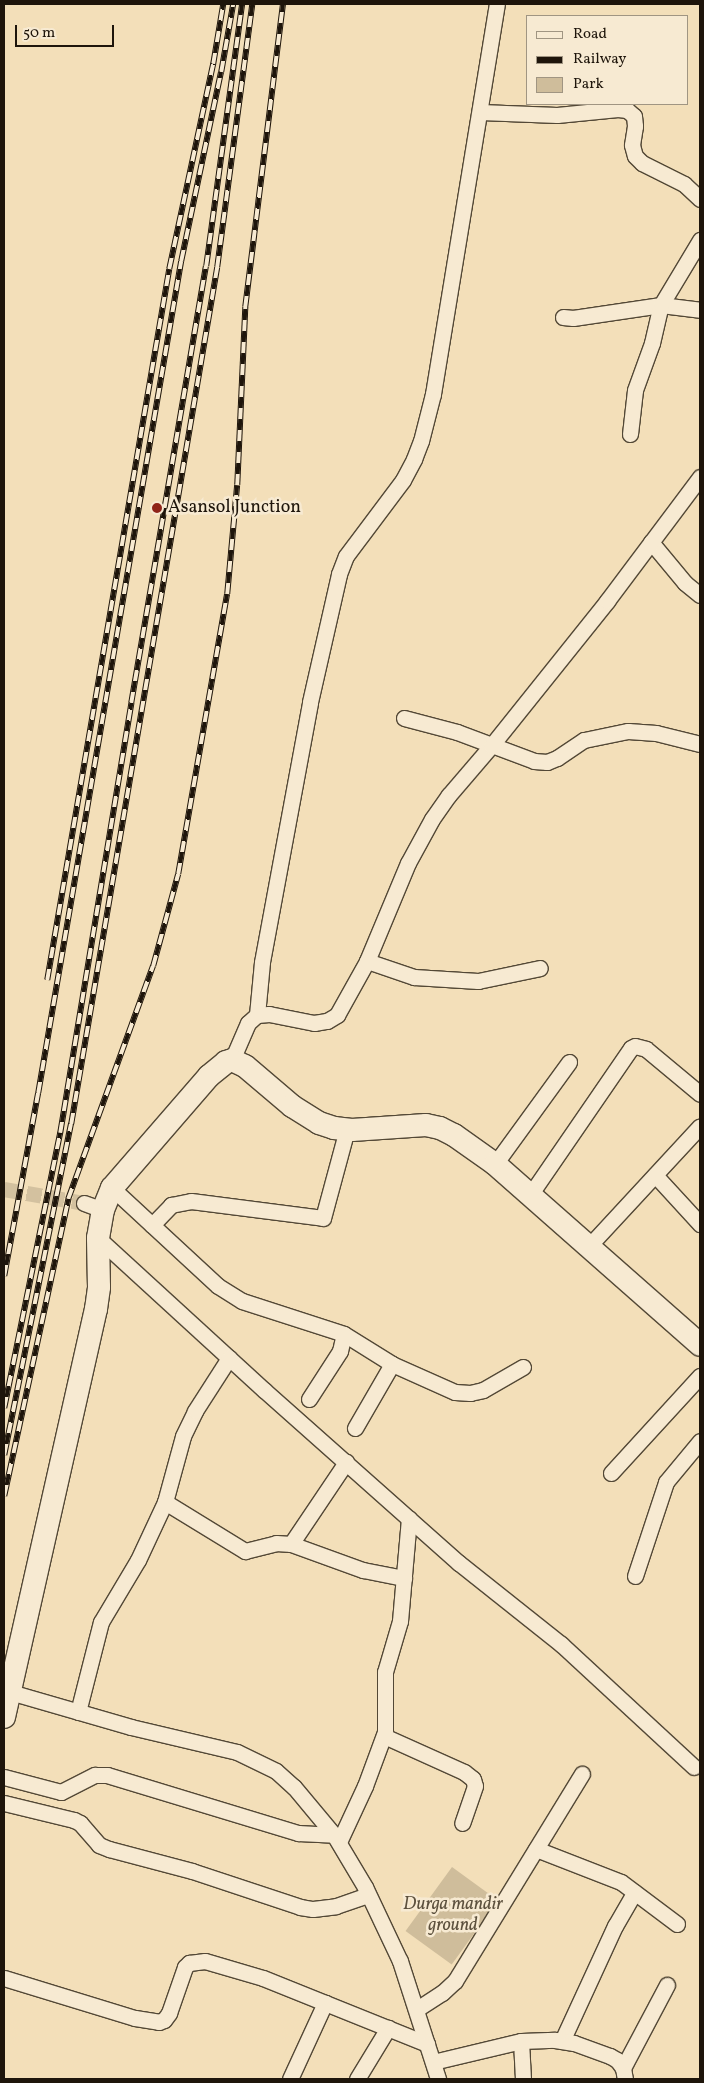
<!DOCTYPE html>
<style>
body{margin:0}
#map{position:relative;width:704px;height:2083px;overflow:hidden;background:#f3dfb9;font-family:Vollkorn,serif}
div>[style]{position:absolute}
.green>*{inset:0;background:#cfbd9b;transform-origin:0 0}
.street-tunnel>*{height:15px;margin-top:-7.5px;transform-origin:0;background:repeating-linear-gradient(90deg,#d3c19f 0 15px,transparent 0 23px)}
.roads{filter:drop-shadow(1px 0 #534836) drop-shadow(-1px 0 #534836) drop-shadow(0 1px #534836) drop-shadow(0 -1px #534836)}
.street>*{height:15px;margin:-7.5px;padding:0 7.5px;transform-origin:7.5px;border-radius:7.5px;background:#f7ead2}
.secondary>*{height:22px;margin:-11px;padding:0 11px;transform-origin:11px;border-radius:11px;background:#f7ead2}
.rail>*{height:5.5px;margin-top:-2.75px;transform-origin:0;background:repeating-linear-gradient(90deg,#f7ead2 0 11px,#1e150b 0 22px);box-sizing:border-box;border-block:1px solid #1e150b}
.dots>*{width:14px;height:14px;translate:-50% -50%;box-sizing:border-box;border:2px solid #f7ead2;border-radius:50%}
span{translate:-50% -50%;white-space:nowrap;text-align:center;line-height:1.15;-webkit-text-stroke:5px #f7ead2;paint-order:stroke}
.poi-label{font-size:18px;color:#1e150b}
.left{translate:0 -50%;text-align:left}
.park-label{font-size:18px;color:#5c503d;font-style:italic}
.frame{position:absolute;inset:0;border:5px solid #1e150b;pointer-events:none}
.legend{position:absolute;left:526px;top:15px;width:162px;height:90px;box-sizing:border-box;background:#f7ead2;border:1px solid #a09582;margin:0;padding:6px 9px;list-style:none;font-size:15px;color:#1e150b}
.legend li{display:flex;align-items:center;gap:10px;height:25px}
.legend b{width:25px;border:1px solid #a09582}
.scale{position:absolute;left:15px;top:25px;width:99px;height:22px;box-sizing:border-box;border:2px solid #1e150b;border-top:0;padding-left:6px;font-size:15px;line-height:18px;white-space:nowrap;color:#1e150b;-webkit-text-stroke:4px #f7ead2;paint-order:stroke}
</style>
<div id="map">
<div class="green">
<i style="left:452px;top:1867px;width:57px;height:79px;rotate:36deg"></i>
</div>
<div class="street-tunnel">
<i style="left:4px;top:1189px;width:81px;rotate:9.9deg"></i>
</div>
<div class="roads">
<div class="street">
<i style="left:480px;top:112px;width:77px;rotate:2.2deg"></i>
<i style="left:557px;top:115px;width:61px;rotate:-5.6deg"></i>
<i style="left:618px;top:109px;width:9px;rotate:6deg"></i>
<i style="left:627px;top:110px;width:9px;rotate:41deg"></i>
<i style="left:634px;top:116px;width:10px;rotate:84deg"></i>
<i style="left:635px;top:126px;width:19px;rotate:99deg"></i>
<i style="left:632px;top:145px;width:11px;rotate:75deg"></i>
<i style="left:635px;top:156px;width:10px;rotate:45deg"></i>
<i style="left:642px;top:163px;width:47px;rotate:26.6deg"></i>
<i style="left:684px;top:184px;width:22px;rotate:43deg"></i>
<i style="left:563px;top:317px;width:10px;rotate:6deg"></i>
<i style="left:573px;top:318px;width:89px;rotate:-8.4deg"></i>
<i style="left:661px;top:305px;width:39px;rotate:7deg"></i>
<i style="left:630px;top:434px;width:44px;rotate:-83.5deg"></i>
<i style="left:635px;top:390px;width:50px;rotate:-70.1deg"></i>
<i style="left:652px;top:343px;width:39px;rotate:-77deg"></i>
<i style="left:661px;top:305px;width:76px;rotate:-59deg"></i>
<i style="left:651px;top:542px;width:53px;rotate:50.3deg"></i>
<i style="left:685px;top:583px;width:19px;rotate:39deg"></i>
<i style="left:404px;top:718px;width:55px;rotate:14.8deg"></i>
<i style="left:457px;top:732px;width:82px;rotate:20.6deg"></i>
<i style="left:534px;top:761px;width:13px;rotate:4deg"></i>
<i style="left:547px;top:762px;width:11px;rotate:-22deg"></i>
<i style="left:557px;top:758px;width:32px;rotate:-34deg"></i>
<i style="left:584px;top:740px;width:45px;rotate:-11.6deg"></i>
<i style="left:628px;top:731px;width:28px;rotate:4deg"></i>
<i style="left:656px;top:733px;width:45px;rotate:14deg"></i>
<i style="left:367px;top:961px;width:50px;rotate:18.8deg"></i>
<i style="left:414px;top:977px;width:64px;rotate:3.6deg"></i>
<i style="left:478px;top:981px;width:63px;rotate:-11.8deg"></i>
<i style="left:257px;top:1015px;width:53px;rotate:-84.6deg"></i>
<i style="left:262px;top:962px;width:264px;rotate:-79.5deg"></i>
<i style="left:310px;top:702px;width:131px;rotate:-77.2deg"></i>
<i style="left:339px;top:574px;width:19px;rotate:-69deg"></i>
<i style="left:346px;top:556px;width:95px;rotate:-53.1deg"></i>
<i style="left:403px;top:480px;width:24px;rotate:-62deg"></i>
<i style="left:414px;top:459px;width:19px;rotate:-69deg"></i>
<i style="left:421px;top:441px;width:49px;rotate:-75.7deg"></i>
<i style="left:433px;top:394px;width:395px;rotate:-80.7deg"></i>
<i style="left:232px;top:1060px;width:40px;rotate:-66.6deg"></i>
<i style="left:248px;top:1023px;width:12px;rotate:-42deg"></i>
<i style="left:257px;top:1015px;width:12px;rotate:-5deg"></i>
<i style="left:269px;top:1014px;width:46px;rotate:11.3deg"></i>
<i style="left:314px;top:1023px;width:13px;rotate:-9deg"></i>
<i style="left:327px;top:1021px;width:12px;rotate:-31deg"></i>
<i style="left:337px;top:1015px;width:62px;rotate:-60.9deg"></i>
<i style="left:367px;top:961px;width:106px;rotate:-67.3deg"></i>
<i style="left:408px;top:863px;width:50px;rotate:-61.4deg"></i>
<i style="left:432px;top:819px;width:29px;rotate:-55deg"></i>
<i style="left:449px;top:795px;width:65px;rotate:-49.4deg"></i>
<i style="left:491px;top:746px;width:186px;rotate:-51.3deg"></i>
<i style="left:607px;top:601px;width:155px;rotate:-53.1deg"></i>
<i style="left:495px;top:1164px;width:126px;rotate:-54deg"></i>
<i style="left:655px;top:1175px;width:67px;rotate:47.4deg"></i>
<i style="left:112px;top:1188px;width:144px;rotate:42.8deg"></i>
<i style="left:218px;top:1286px;width:28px;rotate:32deg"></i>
<i style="left:242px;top:1301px;width:107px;rotate:17.9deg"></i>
<i style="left:344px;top:1334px;width:57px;rotate:32deg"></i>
<i style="left:392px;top:1364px;width:69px;rotate:24deg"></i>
<i style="left:455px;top:1392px;width:15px;rotate:4deg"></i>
<i style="left:470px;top:1393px;width:13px;rotate:-13deg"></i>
<i style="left:483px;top:1390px;width:46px;rotate:-29.9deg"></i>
<i style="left:530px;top:1195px;width:178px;rotate:-55.5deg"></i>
<i style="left:631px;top:1048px;width:4px;rotate:-27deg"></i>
<i style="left:635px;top:1046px;width:11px;rotate:15deg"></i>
<i style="left:646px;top:1049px;width:70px;rotate:39.8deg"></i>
<i style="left:84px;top:1203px;width:20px;rotate:20deg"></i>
<i style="left:152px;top:1225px;width:28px;rotate:-46deg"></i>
<i style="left:171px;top:1205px;width:20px;rotate:-11deg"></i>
<i style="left:191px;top:1201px;width:133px;rotate:7.3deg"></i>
<i style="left:323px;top:1218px;width:92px;rotate:-74.9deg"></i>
<i style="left:98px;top:1238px;width:225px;rotate:42.5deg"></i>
<i style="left:264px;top:1390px;width:261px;rotate:41.6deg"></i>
<i style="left:459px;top:1563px;width:130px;rotate:38.5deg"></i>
<i style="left:561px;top:1644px;width:181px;rotate:42.8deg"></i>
<i style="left:589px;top:1246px;width:163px;rotate:-47.2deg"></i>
<i style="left:309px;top:1399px;width:57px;rotate:-57.1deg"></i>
<i style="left:340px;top:1351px;width:17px;rotate:-77deg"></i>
<i style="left:355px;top:1428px;width:74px;rotate:-60deg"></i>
<i style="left:611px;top:1473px;width:132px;rotate:-47.5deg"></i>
<i style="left:165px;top:1502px;width:94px;rotate:31.5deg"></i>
<i style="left:245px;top:1551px;width:32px;rotate:-14deg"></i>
<i style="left:276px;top:1543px;width:15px;rotate:4deg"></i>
<i style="left:291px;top:1544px;width:77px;rotate:19.9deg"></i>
<i style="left:363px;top:1570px;width:42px;rotate:11deg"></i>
<i style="left:291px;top:1544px;width:99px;rotate:-56.1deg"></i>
<i style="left:635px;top:1576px;width:99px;rotate:-71.7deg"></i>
<i style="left:666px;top:1482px;width:53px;rotate:-50.3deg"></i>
<i style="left:10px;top:1692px;width:126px;rotate:16.1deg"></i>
<i style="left:131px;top:1727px;width:109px;rotate:13.3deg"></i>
<i style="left:237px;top:1752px;width:43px;rotate:26deg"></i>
<i style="left:276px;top:1771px;width:24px;rotate:42deg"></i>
<i style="left:294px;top:1787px;width:62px;rotate:50.2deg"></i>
<i style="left:334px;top:1835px;width:61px;rotate:59.2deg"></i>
<i style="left:365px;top:1887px;width:82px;rotate:64.7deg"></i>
<i style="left:400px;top:1961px;width:124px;rotate:72.1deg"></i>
<i style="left:78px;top:1712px;width:93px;rotate:-75.7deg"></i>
<i style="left:101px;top:1622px;width:72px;rotate:-59.2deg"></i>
<i style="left:138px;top:1560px;width:64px;rotate:-65deg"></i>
<i style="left:165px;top:1502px;width:68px;rotate:-74.7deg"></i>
<i style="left:183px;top:1436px;width:28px;rotate:-64deg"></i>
<i style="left:195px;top:1411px;width:63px;rotate:-57.3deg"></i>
<i style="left:384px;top:1736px;width:88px;rotate:24.2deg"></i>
<i style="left:464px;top:1772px;width:11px;rotate:38deg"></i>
<i style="left:473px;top:1779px;width:7px;rotate:74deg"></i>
<i style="left:475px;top:1786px;width:39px;rotate:109deg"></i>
<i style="left:4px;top:1777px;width:59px;rotate:14.7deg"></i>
<i style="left:61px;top:1792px;width:38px;rotate:-27deg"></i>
<i style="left:95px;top:1775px;width:12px"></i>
<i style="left:107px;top:1775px;width:200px;rotate:16.9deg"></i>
<i style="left:298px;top:1833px;width:36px;rotate:3deg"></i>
<i style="left:4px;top:1803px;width:72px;rotate:13.7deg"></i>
<i style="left:74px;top:1820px;width:7px;rotate:27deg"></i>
<i style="left:80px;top:1823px;width:29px;rotate:49deg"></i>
<i style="left:99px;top:1845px;width:11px;rotate:22deg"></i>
<i style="left:109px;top:1849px;width:86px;rotate:14.8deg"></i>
<i style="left:192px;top:1871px;width:114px;rotate:18.4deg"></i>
<i style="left:300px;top:1907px;width:13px;rotate:9deg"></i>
<i style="left:313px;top:1909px;width:23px;rotate:-7deg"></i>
<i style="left:336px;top:1906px;width:34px;rotate:-19deg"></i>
<i style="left:339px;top:1842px;width:62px;rotate:-65.1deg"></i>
<i style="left:365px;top:1786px;width:58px;rotate:-69.7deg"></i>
<i style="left:385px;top:1732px;width:60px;rotate:-90deg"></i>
<i style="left:385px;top:1672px;width:53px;rotate:-73.6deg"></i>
<i style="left:400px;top:1621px;width:103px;rotate:-85deg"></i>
<i style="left:536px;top:1849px;width:91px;rotate:21.2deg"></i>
<i style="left:621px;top:1882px;width:70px;rotate:36.9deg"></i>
<i style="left:4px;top:1978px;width:137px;rotate:17deg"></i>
<i style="left:135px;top:2018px;width:24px;rotate:9deg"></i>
<i style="left:159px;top:2022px;width:5px;rotate:-22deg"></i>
<i style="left:164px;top:2020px;width:9px;rotate:-54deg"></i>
<i style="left:169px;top:2013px;width:49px;rotate:-70.8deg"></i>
<i style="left:185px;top:1967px;width:6px;rotate:-45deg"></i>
<i style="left:189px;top:1963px;width:16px;rotate:-7deg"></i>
<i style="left:205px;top:1961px;width:60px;rotate:16.3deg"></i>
<i style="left:263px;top:1978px;width:177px;rotate:21.9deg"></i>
<i style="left:417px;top:2009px;width:30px;rotate:-33deg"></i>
<i style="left:442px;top:1993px;width:18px;rotate:-43deg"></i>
<i style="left:455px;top:1981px;width:243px;rotate:-58.5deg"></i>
<i style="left:521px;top:2041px;width:38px;rotate:87deg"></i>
<i style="left:562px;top:2041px;width:127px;rotate:-65.3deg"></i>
<i style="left:615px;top:1926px;width:39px;rotate:-60deg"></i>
<i style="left:433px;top:2062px;width:90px;rotate:-13.4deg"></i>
<i style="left:521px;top:2041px;width:34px;rotate:-2deg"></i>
<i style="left:555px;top:2040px;width:19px;rotate:9deg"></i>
<i style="left:574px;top:2043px;width:38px;rotate:20deg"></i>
<i style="left:610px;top:2056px;width:8px;rotate:30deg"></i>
<i style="left:617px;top:2060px;width:10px;rotate:53deg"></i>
<i style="left:623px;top:2068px;width:11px;rotate:80deg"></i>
<i style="left:623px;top:2068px;width:94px;rotate:-62.1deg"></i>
<i style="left:290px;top:2079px;width:84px;rotate:-65.3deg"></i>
<i style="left:357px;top:2079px;width:60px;rotate:-58.7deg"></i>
</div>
<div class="secondary">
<i style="left:4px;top:1717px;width:418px;rotate:-77.3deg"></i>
<i style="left:96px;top:1309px;width:22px;rotate:-82deg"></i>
<i style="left:99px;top:1287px;width:49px;rotate:-91.2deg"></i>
<i style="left:98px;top:1238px;width:28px;rotate:-80deg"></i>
<i style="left:103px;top:1210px;width:24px;rotate:-68deg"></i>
<i style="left:112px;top:1188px;width:148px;rotate:-49.1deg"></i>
<i style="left:209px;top:1076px;width:22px;rotate:-39deg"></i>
<i style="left:226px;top:1062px;width:6px;rotate:-18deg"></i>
<i style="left:232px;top:1060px;width:14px;rotate:25deg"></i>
<i style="left:245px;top:1066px;width:62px;rotate:40.4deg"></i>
<i style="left:292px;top:1106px;width:32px;rotate:32deg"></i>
<i style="left:319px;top:1123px;width:16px;rotate:18deg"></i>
<i style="left:334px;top:1128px;width:18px;rotate:6deg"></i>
<i style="left:352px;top:1130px;width:74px;rotate:-3.9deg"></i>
<i style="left:426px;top:1125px;width:14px;rotate:12deg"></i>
<i style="left:440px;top:1128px;width:16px;rotate:27deg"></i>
<i style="left:454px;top:1135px;width:50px;rotate:35.3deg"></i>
<i style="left:495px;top:1164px;width:273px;rotate:41.4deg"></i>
</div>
</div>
<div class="rail">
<i style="left:47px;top:980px;width:721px;rotate:-80.26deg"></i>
<i style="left:169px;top:269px;width:210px;rotate:-77.9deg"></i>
<i style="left:213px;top:64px;width:61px;rotate:-80.5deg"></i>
<i style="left:4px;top:1276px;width:186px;rotate:-79.5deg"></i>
<i style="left:38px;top:1093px;width:844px;rotate:-80.25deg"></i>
<i style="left:181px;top:261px;width:193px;rotate:-78.1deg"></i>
<i style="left:221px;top:72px;width:69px;rotate:-80deg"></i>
<i style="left:4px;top:1408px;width:281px;rotate:-78.5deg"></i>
<i style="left:60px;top:1133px;width:436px;rotate:-80.6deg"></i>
<i style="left:131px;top:703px;width:443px;rotate:-80.3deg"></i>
<i style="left:206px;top:266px;width:264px;rotate:-82.2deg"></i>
<i style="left:4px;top:1455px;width:338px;rotate:-78.6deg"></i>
<i style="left:71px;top:1124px;width:869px;rotate:-80.33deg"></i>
<i style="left:217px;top:267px;width:265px;rotate:-82.4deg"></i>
<i style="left:4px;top:1496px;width:304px;rotate:-77.8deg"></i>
<i style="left:68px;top:1199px;width:248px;rotate:-70deg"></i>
<i style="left:153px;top:966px;width:95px;rotate:-74.8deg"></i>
<i style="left:178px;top:874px;width:284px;rotate:-80.1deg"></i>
<i style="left:227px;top:594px;width:109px;rotate:-84.8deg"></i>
<i style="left:237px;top:485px;width:178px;rotate:-87.4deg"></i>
<i style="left:245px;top:307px;width:305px;rotate:-82.9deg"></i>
</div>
<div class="dots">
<i style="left:157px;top:508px;background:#8f2418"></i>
</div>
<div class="poi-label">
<span class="left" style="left:168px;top:508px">Asansol Junction</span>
</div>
<div class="park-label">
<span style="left:453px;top:1916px">Durga mandir<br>ground</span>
</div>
<div class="frame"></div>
<ul class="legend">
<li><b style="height:6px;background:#f7ead2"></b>Road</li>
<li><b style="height:6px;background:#1e150b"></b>Railway</li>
<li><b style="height:14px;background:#cfbd9b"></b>Park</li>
</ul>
<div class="scale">50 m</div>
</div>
